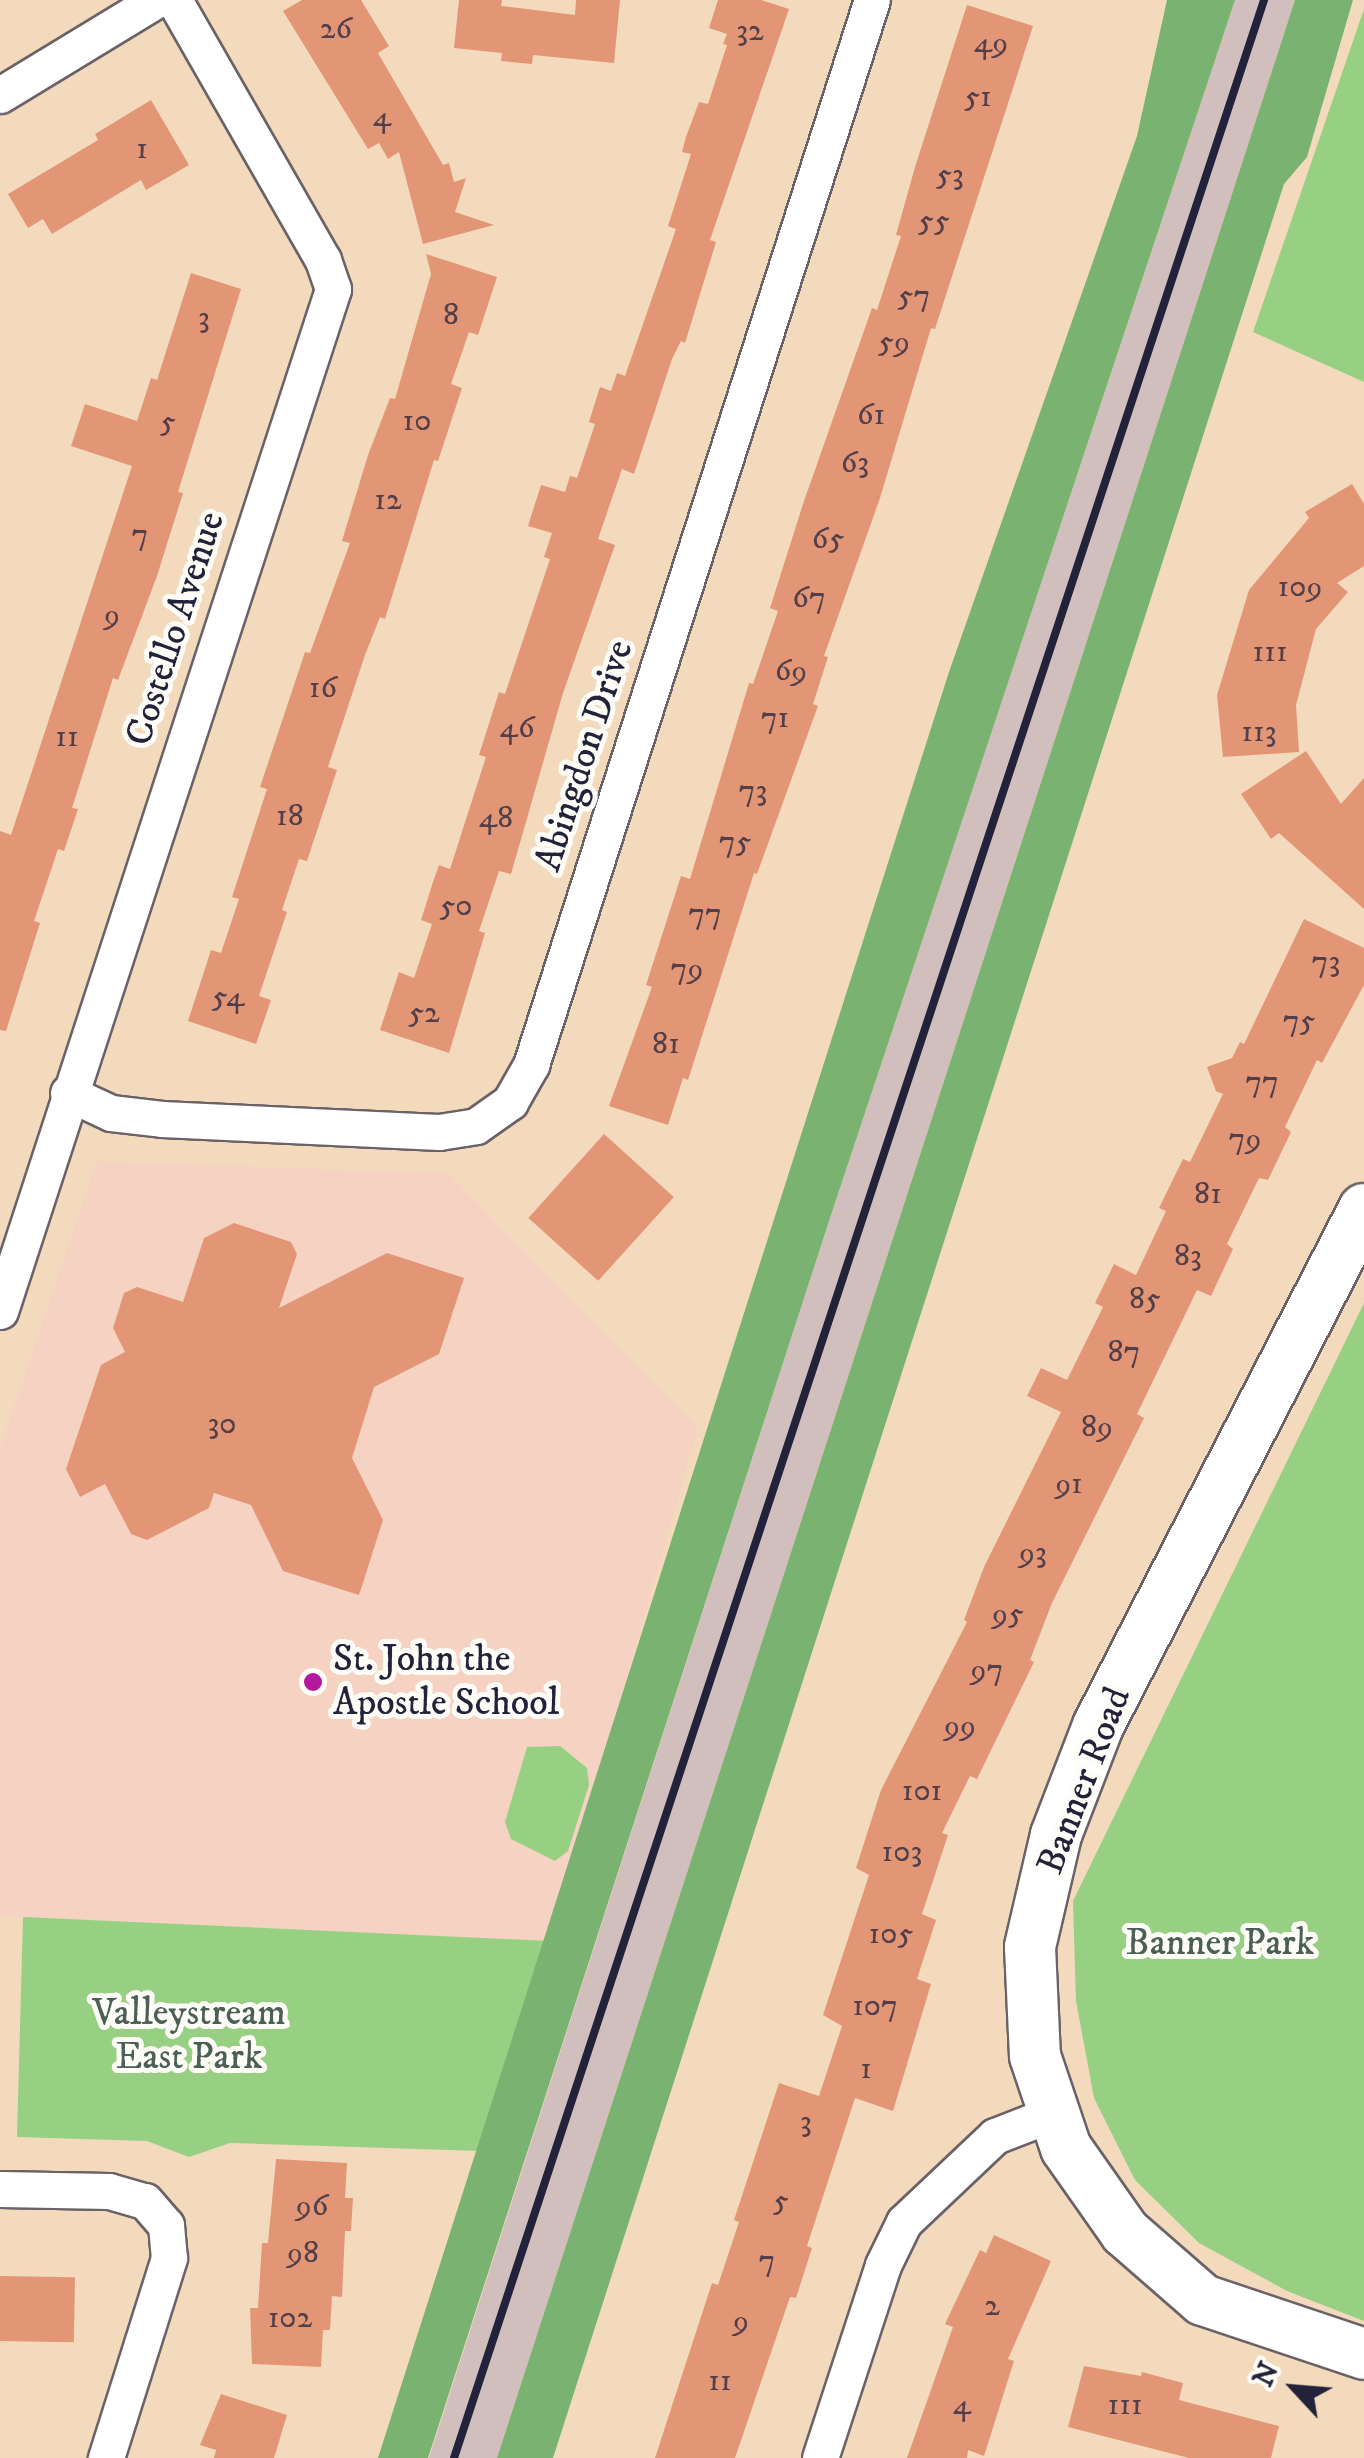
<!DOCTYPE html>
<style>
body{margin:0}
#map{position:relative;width:1364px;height:2458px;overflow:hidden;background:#f3dabc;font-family:"IM FELL DW Pica",serif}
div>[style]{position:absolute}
.built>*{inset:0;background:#f6d2c3}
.industrial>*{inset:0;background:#d1bfbd}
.green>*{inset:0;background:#97d083}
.forest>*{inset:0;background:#79b271}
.building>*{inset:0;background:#e39676;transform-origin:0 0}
.roads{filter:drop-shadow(2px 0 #6b6268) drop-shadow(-2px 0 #6b6268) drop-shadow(0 2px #6b6268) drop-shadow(0 -2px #6b6268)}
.street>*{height:35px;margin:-17.5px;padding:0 17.5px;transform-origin:17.5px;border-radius:17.5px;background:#fff}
.secondary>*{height:50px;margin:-25px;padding:0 25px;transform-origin:25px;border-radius:25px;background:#fff}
.rail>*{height:8px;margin:-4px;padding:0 4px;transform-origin:4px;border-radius:4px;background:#22223b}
.dots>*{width:28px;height:28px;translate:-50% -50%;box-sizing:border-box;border:5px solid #fdfcf7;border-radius:50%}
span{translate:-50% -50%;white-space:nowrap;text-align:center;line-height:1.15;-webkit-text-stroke:10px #fdfcf7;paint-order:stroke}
.number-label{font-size:32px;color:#523f4a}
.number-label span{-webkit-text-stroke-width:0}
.street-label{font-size:38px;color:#22223b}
.poi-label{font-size:38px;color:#22223b}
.left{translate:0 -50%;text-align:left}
.park-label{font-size:38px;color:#4b5f54}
.north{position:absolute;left:1244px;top:2338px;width:100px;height:100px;-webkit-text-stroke:8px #fdfcf7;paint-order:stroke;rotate:296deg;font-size:28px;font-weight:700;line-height:40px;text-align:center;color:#22223b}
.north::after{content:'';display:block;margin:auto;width:35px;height:45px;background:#22223b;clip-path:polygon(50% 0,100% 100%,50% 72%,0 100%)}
</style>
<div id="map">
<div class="built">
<i style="clip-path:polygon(97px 1161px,449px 1174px,698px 1428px,552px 1941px,0 1916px,0 1448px)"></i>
</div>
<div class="industrial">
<i style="clip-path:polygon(1235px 0,1295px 0,497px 2458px,429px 2458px,830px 1218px)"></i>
</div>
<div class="green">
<i style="clip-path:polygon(1364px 9px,1364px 382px,1253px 332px)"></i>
<i style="clip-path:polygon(1364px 1303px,1364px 2321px,1287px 2291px,1199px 2243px,1135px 2180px,1094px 2098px,1076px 2001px,1073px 1901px)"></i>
<i style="clip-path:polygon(560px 1746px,587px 1768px,589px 1785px,568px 1851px,555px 1861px,511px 1839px,505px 1822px,527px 1747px)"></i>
<i style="clip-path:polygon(23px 1917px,550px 1941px,481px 2151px,230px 2143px,189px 2157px,147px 2141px,17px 2137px)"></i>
</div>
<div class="forest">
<i style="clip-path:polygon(1167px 0,1235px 0,830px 1218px,428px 2458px,378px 2458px,949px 672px,1137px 136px)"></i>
<i style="clip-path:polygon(1295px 0,1353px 0,1307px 157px,1284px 184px,553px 2458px,497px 2458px)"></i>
</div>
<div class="building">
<i style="clip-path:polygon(302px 0,361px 0,389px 46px,378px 53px,443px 165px,449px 163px,454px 182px,466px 178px,455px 212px,494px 225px,423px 244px,399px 152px,388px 159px,379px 143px,368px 149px,283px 11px)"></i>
<i style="clip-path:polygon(459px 0,502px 0,501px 6px,575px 15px,576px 0,620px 0,614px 63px,533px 55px,532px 64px,501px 61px,502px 53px,454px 48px)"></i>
<i style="clip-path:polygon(718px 0,761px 0,789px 9px,710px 240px,716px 242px,685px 343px,681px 341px,672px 359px,634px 474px,622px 469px,598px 539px,615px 545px,563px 693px,511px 874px,499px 871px,479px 931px,485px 933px,449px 1053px,380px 1030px,399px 972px,414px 978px,432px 924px,421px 920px,433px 882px,439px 865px,450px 869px,486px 757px,479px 755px,499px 692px,505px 694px,550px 559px,544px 557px,552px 533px,528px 526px,541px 485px,565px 492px,570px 476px,577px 478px,595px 424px,589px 422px,600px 387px,611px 391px,617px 373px,625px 376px,676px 229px,668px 226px,691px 154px,682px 152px,686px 137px,699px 102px,708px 104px,727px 45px,723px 44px,727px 34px,709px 28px)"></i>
<i style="clip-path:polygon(967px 5px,1033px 26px,935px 329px,931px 328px,880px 498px,824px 656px,828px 657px,813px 704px,818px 706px,757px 874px,754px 873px,688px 1080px,683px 1078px,668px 1125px,609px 1106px,652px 987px,646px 985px,681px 876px,690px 879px,749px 683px,753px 684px,778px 611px,770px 608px,804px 501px,872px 308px,877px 310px,901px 236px,896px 235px,915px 167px)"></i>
<i style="clip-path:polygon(151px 100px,189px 165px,146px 190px,141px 180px,52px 234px,43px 219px,28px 228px,8px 194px,98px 140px,95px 134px)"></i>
<i style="clip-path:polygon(426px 254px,497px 277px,478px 335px,469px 332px,451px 384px,462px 388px,438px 461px,434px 460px,385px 619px,380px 617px,365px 655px,328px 767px,337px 770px,307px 861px,299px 859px,282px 910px,287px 912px,259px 996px,271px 1000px,256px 1044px,188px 1021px,211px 950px,221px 953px,239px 899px,232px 897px,267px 789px,260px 787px,305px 652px,310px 653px,350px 543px,342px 541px,368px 455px,390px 398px,395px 399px,431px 274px)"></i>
<i style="clip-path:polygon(191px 273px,241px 289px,178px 492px,183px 493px,157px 576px,118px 680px,113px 678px,72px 808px,78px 809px,64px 851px,58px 849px,34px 921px,40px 923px,6px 1031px,0 1030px,0 831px,11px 835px,132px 466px,71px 446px,85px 404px,137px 421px,151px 378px,157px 380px)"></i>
<i style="clip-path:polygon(1352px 484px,1364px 504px,1364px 566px,1337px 583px,1348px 592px,1316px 629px,1296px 705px,1299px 752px,1223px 757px,1217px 695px,1249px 590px,1309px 518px,1305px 512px)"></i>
<i style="clip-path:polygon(1306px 751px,1341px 804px,1364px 778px,1364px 909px,1279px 833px,1271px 839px,1241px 794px)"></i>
<i style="clip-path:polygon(1304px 919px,1364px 948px,1364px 985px,1322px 1063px,1317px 1060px,1285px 1127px,1291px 1132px,1268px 1180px,1259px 1178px,1227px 1244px,1233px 1249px,1211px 1296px,1197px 1290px,1137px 1414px,1144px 1418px,1052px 1603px,1030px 1660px,1034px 1662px,977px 1779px,970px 1776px,942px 1833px,948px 1835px,922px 1914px,936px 1920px,917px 1979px,931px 1984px,893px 2111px,855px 2098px,807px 2246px,812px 2248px,796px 2298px,790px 2297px,735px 2458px,655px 2458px,712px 2283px,718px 2285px,739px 2222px,734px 2220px,779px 2083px,819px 2096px,842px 2026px,823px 2015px,869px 1875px,856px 1868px,881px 1790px,967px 1622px,964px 1620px,984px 1567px,1061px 1412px,1027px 1396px,1041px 1368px,1067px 1380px,1103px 1307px,1095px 1303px,1114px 1264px,1136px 1275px,1166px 1211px,1159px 1208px,1183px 1159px,1190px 1162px,1223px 1094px,1216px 1091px,1207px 1067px,1232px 1058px,1240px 1042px,1244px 1044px)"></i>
<i style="left:604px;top:1134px;width:94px;height:113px;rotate:42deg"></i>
<i style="clip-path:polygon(234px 1223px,291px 1242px,297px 1254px,279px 1308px,387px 1253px,464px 1278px,439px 1354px,374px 1387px,352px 1458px,383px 1520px,359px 1595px,283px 1571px,251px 1505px,214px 1493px,209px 1508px,147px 1540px,131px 1534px,105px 1484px,80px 1497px,66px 1469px,101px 1365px,125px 1352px,113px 1328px,124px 1293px,137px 1287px,183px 1302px,204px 1238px)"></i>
<i style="clip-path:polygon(276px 2159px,347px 2163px,345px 2198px,353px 2198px,351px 2231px,345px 2231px,342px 2297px,332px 2296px,330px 2330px,323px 2330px,321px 2367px,252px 2364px,250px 2308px,258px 2308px,262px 2243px,268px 2243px)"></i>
<i style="clip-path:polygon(994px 2235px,1051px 2261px,1008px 2359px,1014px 2361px,984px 2456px,968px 2450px,967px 2458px,907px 2458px,953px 2327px,945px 2324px,980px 2250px,986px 2253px)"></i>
<i style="left:0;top:2276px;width:75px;height:65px;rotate:1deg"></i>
<i style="clip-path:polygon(1084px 2366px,1141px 2376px,1142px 2372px,1183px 2383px,1179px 2400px,1279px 2426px,1271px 2458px,1189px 2458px,1068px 2427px)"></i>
<i style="clip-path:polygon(221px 2394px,287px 2415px,274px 2458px,214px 2458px,216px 2450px,200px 2445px)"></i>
</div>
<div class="roads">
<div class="street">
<i style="left:0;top:95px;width:183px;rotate:-31.3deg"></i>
<i style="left:68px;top:1093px;width:47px;rotate:24.9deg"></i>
<i style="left:111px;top:1113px;width:51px;rotate:6.7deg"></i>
<i style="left:162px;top:1119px;width:277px;rotate:2.7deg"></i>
<i style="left:439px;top:1132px;width:37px;rotate:-9deg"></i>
<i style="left:476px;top:1126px;width:42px;rotate:-35.2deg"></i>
<i style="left:510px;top:1102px;width:43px;rotate:-60.4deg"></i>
<i style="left:531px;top:1065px;width:1118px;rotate:-72.25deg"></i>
<i style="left:0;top:1311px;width:1075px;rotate:-71.95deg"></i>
<i style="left:333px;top:289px;width:31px;rotate:-109deg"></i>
<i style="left:323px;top:260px;width:300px;rotate:-119.8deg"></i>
<i style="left:0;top:2189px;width:109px;rotate:1.1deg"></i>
<i style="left:109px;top:2191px;width:37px;rotate:16deg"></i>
<i style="left:145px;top:2201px;width:32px;rotate:49deg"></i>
<i style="left:166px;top:2225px;width:33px;rotate:85deg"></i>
<i style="left:169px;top:2258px;width:210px;rotate:107.5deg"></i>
<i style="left:820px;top:2458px;width:203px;rotate:-71.9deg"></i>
<i style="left:883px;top:2265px;width:48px;rotate:-64deg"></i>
<i style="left:904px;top:2222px;width:125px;rotate:-43.4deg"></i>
<i style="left:995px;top:2136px;width:63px;rotate:-21.3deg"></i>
</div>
<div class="secondary">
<i style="left:1364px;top:1209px;width:581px;rotate:117.23deg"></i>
<i style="left:1098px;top:1726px;width:117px;rotate:111.1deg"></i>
<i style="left:1056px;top:1835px;width:115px;rotate:103.1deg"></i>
<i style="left:1030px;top:1947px;width:109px;rotate:87.4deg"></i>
<i style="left:1035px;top:2056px;width:97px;rotate:71.4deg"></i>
<i style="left:1066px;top:2148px;width:103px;rotate:54.9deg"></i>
<i style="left:1125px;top:2232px;width:103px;rotate:41.1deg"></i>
<i style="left:1203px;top:2300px;width:170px;rotate:18.5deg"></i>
</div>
</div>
<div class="rail">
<i style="left:454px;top:2458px;width:2588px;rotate:-71.76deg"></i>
</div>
<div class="dots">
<i style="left:313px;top:1682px;background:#b5179e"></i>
</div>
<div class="number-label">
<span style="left:336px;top:29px">26</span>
<span style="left:750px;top:31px">32</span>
<span style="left:991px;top:43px">49</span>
<span style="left:978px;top:97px">51</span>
<span style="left:382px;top:117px">4</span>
<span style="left:142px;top:149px">1</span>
<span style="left:950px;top:175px">53</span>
<span style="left:934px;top:221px">55</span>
<span style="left:914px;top:296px">57</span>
<span style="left:451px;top:315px">8</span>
<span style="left:204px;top:318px">3</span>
<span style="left:894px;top:342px">59</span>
<span style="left:871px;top:415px">61</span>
<span style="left:417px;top:421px">10</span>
<span style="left:168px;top:422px">5</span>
<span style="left:855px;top:463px">63</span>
<span style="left:388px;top:500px">12</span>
<span style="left:140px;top:535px">7</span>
<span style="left:828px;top:539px">65</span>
<span style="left:1300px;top:587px">109</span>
<span style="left:809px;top:598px">67</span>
<span style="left:112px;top:615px">9</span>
<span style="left:1270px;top:652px">111</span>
<span style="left:791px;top:671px">69</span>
<span style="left:323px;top:688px">16</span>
<span style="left:775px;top:718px">71</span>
<span style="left:517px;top:728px">46</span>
<span style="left:1259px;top:732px">113</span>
<span style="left:67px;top:737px">11</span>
<span style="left:753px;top:791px">73</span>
<span style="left:290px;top:816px">18</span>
<span style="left:496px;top:818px">48</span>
<span style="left:735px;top:842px">75</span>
<span style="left:456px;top:906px">50</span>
<span style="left:705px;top:914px">77</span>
<span style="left:1326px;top:962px">73</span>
<span style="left:687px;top:969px">79</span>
<span style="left:228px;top:997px">54</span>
<span style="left:424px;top:1013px">52</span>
<span style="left:1299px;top:1021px">75</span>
<span style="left:666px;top:1044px">81</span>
<span style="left:1262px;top:1082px">77</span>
<span style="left:1245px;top:1139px">79</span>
<span style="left:1208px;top:1194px">81</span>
<span style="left:1188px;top:1256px">83</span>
<span style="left:1145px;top:1299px">85</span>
<span style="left:1124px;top:1352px">87</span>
<span style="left:222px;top:1424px">30</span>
<span style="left:1097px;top:1427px">89</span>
<span style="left:1069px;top:1484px">91</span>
<span style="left:1033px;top:1553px">93</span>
<span style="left:1008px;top:1614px">95</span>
<span style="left:987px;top:1670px">97</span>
<span style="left:960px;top:1726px">99</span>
<span style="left:922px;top:1791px">101</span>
<span style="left:902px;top:1852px">103</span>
<span style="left:891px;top:1934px">105</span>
<span style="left:875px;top:2006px">107</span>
<span style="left:866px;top:2069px">1</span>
<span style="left:806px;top:2122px">3</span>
<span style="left:781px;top:2201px">5</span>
<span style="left:312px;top:2206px">96</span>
<span style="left:303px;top:2253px">98</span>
<span style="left:767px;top:2261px">7</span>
<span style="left:992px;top:2306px">2</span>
<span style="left:290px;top:2318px">102</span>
<span style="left:741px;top:2321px">9</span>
<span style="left:720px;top:2381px">11</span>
<span style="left:962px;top:2405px">4</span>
<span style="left:1125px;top:2405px">111</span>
</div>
<div class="street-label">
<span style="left:176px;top:629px;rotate:-72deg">Costello Avenue</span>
<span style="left:585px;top:756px;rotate:-72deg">Abingdon Drive</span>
<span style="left:1085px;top:1781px;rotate:-69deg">Banner Road</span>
</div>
<div class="poi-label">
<span class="left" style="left:333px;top:1682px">St. John the<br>Apostle School</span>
</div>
<div class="park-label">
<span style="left:1220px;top:1944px">Banner Park</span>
<span style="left:189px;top:2036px">Valleystream<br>East Park</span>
</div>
<div class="north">N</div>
</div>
